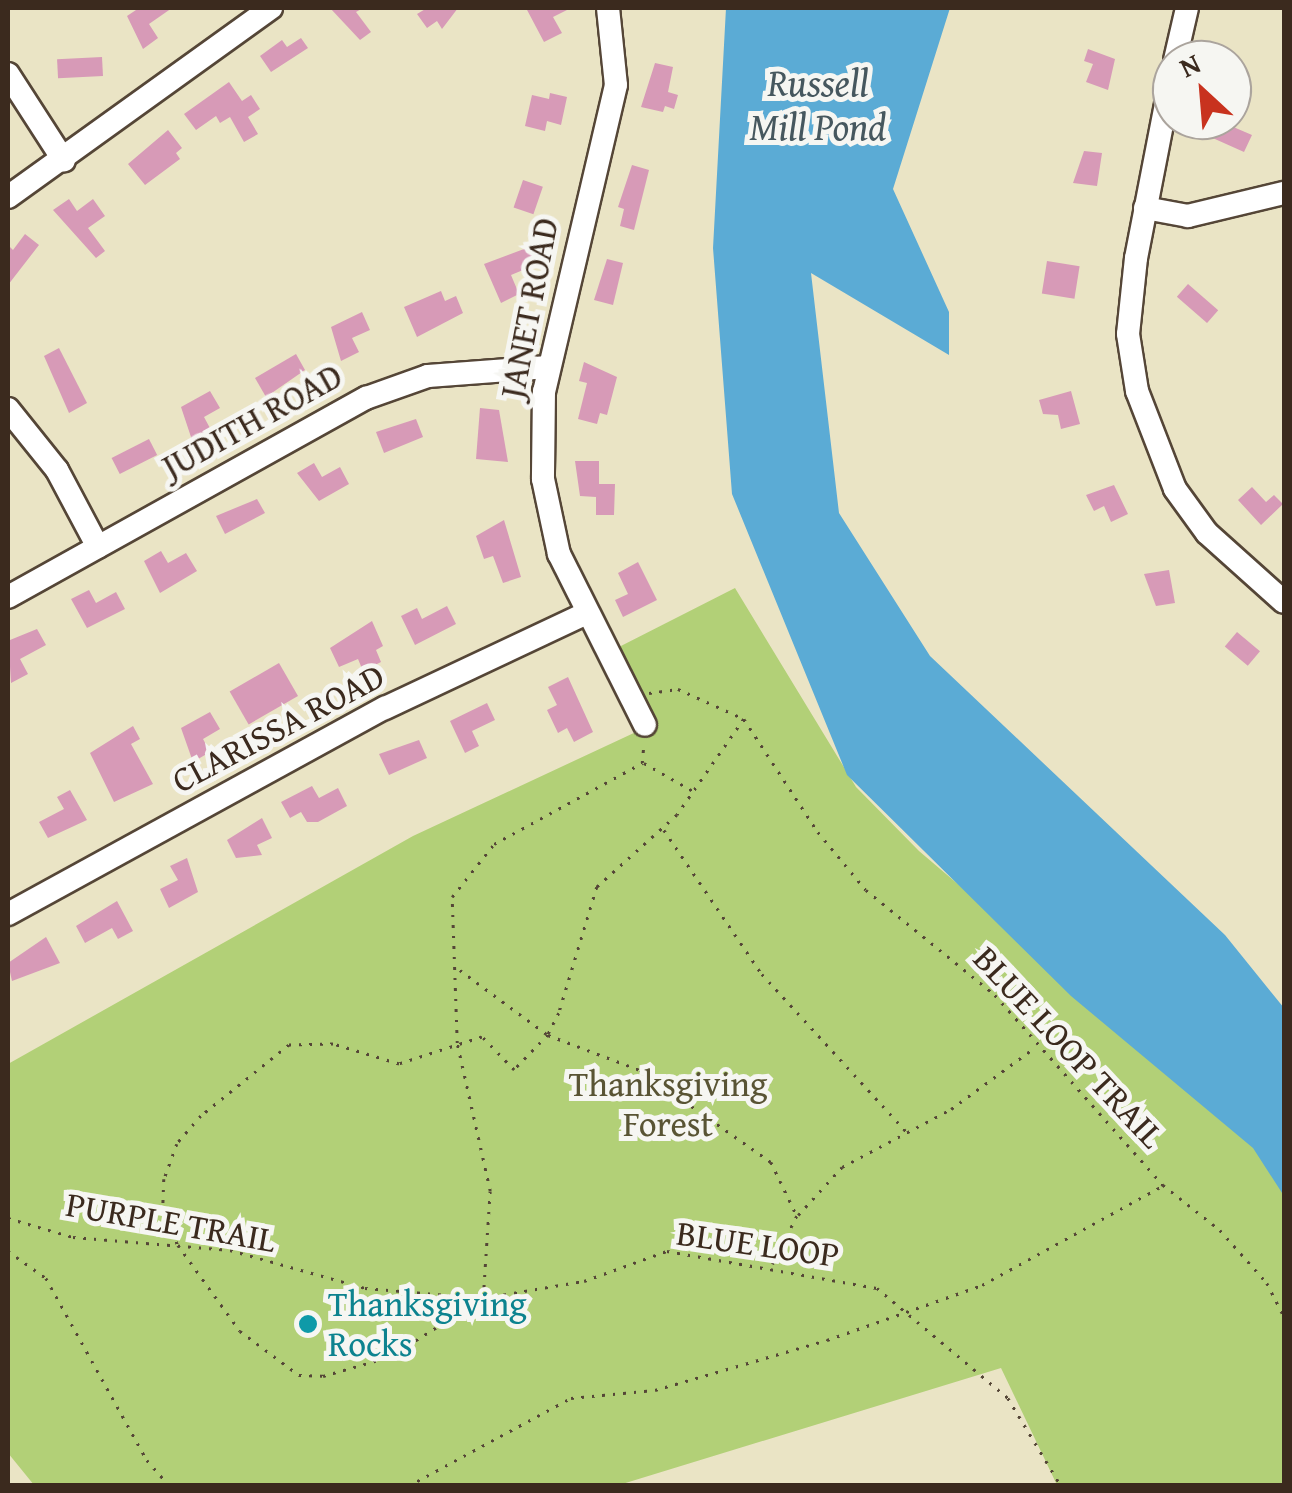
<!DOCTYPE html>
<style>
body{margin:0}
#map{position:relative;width:1292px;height:1493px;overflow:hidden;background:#eae4c5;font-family:"Gentium Book Plus",serif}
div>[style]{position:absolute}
.green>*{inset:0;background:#b2d077}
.water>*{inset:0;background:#5babd5}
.building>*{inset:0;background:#d79ab7;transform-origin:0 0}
.path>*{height:2.5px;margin-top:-1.25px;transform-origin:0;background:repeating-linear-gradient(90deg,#554637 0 2.5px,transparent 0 10.5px)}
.roads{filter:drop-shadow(2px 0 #554637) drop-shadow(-2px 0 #554637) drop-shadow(0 2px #554637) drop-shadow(0 -2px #554637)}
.minor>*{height:22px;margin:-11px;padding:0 11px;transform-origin:11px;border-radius:11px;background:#fff}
.dots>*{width:28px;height:28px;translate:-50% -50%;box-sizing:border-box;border:5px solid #f6f6f2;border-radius:50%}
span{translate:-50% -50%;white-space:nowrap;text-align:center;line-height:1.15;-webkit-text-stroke:10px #f6f6f2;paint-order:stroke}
.street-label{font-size:35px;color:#3b2a1e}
.park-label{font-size:35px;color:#595434}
.culture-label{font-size:35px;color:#0d838f}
.left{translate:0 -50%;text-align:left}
.water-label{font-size:38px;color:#46575e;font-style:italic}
.frame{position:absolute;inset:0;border:10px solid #3b2a1e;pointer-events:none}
.north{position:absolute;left:1152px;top:40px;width:100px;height:100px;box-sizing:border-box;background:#f6f6f2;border:2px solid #aba49d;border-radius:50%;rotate:334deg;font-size:28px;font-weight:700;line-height:40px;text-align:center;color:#3b2a1e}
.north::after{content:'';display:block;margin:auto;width:35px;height:45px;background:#c8321e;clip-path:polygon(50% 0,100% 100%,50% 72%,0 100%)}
</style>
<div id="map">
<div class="green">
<i style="clip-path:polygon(735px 588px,856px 787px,919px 851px,1229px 1115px,1284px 1182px,1284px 1485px,1057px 1485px,1001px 1368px,619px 1485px,34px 1485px,8px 1453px,8px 1064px,413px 836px,651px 725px,615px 649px)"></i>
</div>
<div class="water">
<i style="clip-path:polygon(726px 8px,950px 8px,893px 189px,949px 312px,949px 355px,811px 273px,839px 513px,930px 656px,1225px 935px,1284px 1008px,1284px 1196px,1253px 1148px,1071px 996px,847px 775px,732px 494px,713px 248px)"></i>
</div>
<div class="building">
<i style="clip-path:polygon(139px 8px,172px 8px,149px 24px,158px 38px,143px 49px,127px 16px)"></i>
<i style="clip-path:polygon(330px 8px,363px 8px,356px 12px,371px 32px,360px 40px)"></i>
<i style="clip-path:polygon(427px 8px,458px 8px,442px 29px,437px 21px,427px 28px,417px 14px)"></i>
<i style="clip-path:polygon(526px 8px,571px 8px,553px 17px,562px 33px,544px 42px)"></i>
<i style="clip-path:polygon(301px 38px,308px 48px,271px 72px,260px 56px,282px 40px,287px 47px)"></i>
<i style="clip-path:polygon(1088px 49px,1115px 59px,1108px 90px,1086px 82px,1093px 64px,1084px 61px)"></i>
<i style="left:102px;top:57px;width:19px;height:45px;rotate:87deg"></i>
<i style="clip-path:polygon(655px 63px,673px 67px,668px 92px,678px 95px,674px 109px,665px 106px,663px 112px,641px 107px)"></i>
<i style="clip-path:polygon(229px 82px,242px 101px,251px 95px,260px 109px,248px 117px,258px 134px,244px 142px,230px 117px,220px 123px,216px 116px,196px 130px,184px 114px)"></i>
<i style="clip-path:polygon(550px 93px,567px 97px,561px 125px,547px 121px,545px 131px,525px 126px,532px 95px,549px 99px)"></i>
<i style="clip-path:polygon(1212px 120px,1234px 120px,1231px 126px,1252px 135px,1244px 152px,1206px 135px)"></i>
<i style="clip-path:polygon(168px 130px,182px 148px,176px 153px,180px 159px,145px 185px,128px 164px)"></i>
<i style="clip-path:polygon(1084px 151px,1102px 153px,1097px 186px,1073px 183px)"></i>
<i style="clip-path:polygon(632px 165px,649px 170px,634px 230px,620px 226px,624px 209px,618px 207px)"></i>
<i style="left:523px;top:180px;width:21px;height:29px;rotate:19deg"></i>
<i style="clip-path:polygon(69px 199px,77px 211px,93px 199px,105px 216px,88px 228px,105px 251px,96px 258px,53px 210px)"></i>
<i style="clip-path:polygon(25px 234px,39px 245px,8px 285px,8px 245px,13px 250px)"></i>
<i style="clip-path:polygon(532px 246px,540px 263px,511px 275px,519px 294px,501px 303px,484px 264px)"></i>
<i style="clip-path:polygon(607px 259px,623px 263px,613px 305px,594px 300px)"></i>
<i style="left:1047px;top:261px;width:33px;height:33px;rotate:9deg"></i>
<i style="left:1188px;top:284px;width:40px;height:17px;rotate:41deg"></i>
<i style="clip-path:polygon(441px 291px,445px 301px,456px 296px,463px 313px,417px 337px,404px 307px)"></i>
<i style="clip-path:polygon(362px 312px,370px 330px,352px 338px,359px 352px,341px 361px,331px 327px)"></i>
<i style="clip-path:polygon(59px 348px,87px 403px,69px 413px,44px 356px)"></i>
<i style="clip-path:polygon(296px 354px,305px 370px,266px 397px,255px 378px)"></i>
<i style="clip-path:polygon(584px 362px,617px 377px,607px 415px,600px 413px,597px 424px,578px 419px,587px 383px,579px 381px)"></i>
<i style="clip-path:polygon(210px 391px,220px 408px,204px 417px,211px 430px,192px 440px,181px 407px)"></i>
<i style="clip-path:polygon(1071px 391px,1080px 424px,1061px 429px,1058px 415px,1043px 414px,1039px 400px)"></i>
<i style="clip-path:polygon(480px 408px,499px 410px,508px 462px,476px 459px)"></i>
<i style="clip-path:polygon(416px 419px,423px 437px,384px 453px,376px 432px)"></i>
<i style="left:149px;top:439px;width:18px;height:42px;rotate:63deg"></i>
<i style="clip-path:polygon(575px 461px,599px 461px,599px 484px,615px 484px,614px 515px,596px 515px,596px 497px,580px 496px)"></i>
<i style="clip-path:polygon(314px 463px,322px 477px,340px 467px,349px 484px,319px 501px,297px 473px)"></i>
<i style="clip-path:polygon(1114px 485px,1128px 514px,1111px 522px,1104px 506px,1094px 511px,1086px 495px)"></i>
<i style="clip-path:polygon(1252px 487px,1266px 502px,1274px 495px,1283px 504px,1261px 525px,1238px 500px)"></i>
<i style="clip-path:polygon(257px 499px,265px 513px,225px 534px,216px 516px)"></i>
<i style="clip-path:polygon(504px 520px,521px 577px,503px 583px,493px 556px,484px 559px,476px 536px)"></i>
<i style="clip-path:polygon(161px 551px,168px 563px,186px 553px,197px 571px,160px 593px,144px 561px)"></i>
<i style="clip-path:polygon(638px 562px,657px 600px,623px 617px,615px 600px,628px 594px,618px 573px)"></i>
<i style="clip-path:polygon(1169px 570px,1175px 603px,1156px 606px,1144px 574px)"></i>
<i style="clip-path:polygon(89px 590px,96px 603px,116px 592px,125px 609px,87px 628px,71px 599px)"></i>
<i style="clip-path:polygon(447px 606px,456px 624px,415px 645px,401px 616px,417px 608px,422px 619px)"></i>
<i style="clip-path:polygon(372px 621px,383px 646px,376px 650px,381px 662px,363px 671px,358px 659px,339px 667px,330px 648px)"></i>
<i style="clip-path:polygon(37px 629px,46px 645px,20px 659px,28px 674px,11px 683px,8px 635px,10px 640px)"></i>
<i style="left:1237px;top:632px;width:30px;height:19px;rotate:40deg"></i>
<i style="left:279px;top:663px;width:38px;height:57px;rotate:60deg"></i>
<i style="clip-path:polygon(568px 677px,593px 732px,574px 742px,567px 728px,558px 733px,547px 710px,557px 705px,548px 687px)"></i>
<i style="clip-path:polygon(487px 703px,495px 720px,472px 731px,479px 746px,465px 753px,450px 721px)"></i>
<i style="clip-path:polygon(210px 712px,220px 729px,203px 739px,210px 752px,193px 762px,181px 728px)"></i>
<i style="clip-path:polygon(133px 726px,140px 739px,131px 744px,153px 784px,114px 802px,90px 753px)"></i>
<i style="clip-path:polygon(419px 740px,427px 758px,389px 775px,379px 754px)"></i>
<i style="clip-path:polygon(312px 786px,319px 798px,338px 788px,347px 806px,318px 822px,307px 822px,301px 812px,290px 818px,281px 802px)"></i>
<i style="clip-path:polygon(70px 790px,87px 820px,48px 838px,39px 822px,64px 809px,57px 797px)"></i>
<i style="clip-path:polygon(262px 818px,272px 838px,257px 845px,262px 855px,236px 858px,227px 840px)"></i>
<i style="clip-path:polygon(187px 858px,198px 892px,169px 908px,160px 889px,178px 880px,170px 866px)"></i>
<i style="clip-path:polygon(117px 901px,133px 931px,118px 939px,112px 928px,85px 943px,76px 926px)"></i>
<i style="clip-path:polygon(46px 937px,60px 963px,12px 981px,8px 963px)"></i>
</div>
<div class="path">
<i style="left:649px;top:693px;width:29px;rotate:-8deg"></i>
<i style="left:678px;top:689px;width:72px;rotate:24.4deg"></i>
<i style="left:744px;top:719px;width:135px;rotate:56.8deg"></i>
<i style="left:818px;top:832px;width:75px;rotate:50.4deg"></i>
<i style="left:866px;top:890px;width:166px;rotate:39.1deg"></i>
<i style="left:995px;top:995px;width:254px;rotate:48.5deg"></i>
<i style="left:1163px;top:1185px;width:73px;rotate:38.3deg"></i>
<i style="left:1220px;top:1230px;width:71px;rotate:48.4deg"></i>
<i style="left:1267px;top:1283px;width:37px;rotate:63deg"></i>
<i style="left:744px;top:719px;width:117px;rotate:124.9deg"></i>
<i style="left:677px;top:815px;width:108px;rotate:138deg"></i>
<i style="left:597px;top:887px;width:132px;rotate:106.8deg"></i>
<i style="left:559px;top:1013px;width:25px;rotate:117deg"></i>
<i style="left:548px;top:1035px;width:49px;rotate:134.2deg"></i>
<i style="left:514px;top:1070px;width:46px;rotate:-134.1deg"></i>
<i style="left:482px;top:1037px;width:87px;rotate:162deg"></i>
<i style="left:399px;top:1064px;width:69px;rotate:-163.1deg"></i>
<i style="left:333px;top:1044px;width:44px;rotate:178.7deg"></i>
<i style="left:289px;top:1045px;width:113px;rotate:141.1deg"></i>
<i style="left:201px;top:1116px;width:37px;rotate:131deg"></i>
<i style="left:177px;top:1144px;width:37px;rotate:110deg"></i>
<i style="left:164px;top:1179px;width:34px;rotate:92deg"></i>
<i style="left:163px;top:1213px;width:35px;rotate:65deg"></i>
<i style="left:178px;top:1245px;width:106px;rotate:54.2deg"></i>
<i style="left:240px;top:1331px;width:74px;rotate:36.7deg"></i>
<i style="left:299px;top:1375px;width:24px;rotate:2deg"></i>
<i style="left:323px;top:1376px;width:69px;rotate:-16.1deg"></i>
<i style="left:389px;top:1357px;width:111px;rotate:-32.1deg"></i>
<i style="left:483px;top:1298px;width:102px;rotate:-9.6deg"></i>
<i style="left:584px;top:1281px;width:88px;rotate:-19.9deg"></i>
<i style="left:667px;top:1251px;width:213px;rotate:10deg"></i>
<i style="left:877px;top:1288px;width:171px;rotate:40deg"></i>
<i style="left:1008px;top:1398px;width:103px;rotate:58.9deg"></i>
<i style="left:644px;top:763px;width:56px;rotate:29.7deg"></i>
<i style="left:664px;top:830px;width:174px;rotate:55.8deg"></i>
<i style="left:762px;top:974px;width:214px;rotate:47.5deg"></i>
<i style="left:460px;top:970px;width:109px;rotate:36.5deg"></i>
<i style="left:548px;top:1035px;width:98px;rotate:20.8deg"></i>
<i style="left:640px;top:1070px;width:160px;rotate:35.1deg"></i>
<i style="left:771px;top:1162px;width:60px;rotate:64.3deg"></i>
<i style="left:797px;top:1216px;width:54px;rotate:116.6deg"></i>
<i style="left:798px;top:1215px;width:65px;rotate:-47.5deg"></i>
<i style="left:842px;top:1167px;width:123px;rotate:-28deg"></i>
<i style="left:951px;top:1109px;width:103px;rotate:-36.3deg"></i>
<i style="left:8px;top:1218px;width:68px;rotate:16.3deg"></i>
<i style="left:73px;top:1237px;width:158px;rotate:4.7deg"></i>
<i style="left:230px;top:1250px;width:140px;rotate:15.7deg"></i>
<i style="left:365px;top:1288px;width:118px;rotate:4.8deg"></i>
<i style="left:483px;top:1298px;width:107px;rotate:-86.3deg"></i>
<i style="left:490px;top:1191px;width:152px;rotate:-102.6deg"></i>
<i style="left:457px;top:1043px;width:146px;rotate:-92deg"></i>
<i style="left:452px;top:897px;width:68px;rotate:-51.6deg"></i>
<i style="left:494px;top:844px;width:169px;rotate:-28.7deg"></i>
<i style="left:642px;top:763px;width:21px;rotate:-85deg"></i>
<i style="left:8px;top:1251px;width:47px;rotate:35.4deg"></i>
<i style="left:46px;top:1278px;width:208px;rotate:61deg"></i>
<i style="left:147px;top:1460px;width:35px;rotate:49deg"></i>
<i style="left:408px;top:1486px;width:185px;rotate:-28.4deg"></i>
<i style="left:571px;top:1398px;width:84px;rotate:-5.4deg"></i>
<i style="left:655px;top:1390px;width:179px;rotate:-16.2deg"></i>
<i style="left:827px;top:1340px;width:164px;rotate:-19.5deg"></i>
<i style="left:982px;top:1285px;width:205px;rotate:-28.8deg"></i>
</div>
<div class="roads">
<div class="minor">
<i style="left:608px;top:8px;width:77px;rotate:84.1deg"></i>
<i style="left:616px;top:85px;width:314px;rotate:103.2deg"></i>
<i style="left:544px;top:391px;width:88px;rotate:90.7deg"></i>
<i style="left:543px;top:479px;width:77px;rotate:78deg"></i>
<i style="left:559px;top:554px;width:191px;rotate:63.3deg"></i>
<i style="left:1175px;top:60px;width:53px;rotate:-77deg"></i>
<i style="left:1172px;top:73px;width:188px;rotate:101deg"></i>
<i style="left:1136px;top:258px;width:76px;rotate:96deg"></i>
<i style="left:1128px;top:334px;width:58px;rotate:81deg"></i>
<i style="left:1137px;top:391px;width:105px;rotate:68.8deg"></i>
<i style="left:1175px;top:489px;width:54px;rotate:54deg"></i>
<i style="left:1207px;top:533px;width:103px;rotate:41.9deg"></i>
<i style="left:8px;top:74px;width:103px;rotate:57.2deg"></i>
<i style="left:8px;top:197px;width:324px;rotate:-35.7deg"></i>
<i style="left:1145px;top:208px;width:44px;rotate:10.5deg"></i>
<i style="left:1188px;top:216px;width:99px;rotate:-13.5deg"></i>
<i style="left:8px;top:409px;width:78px;rotate:51.2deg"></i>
<i style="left:57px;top:470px;width:87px;rotate:62deg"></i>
<i style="left:8px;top:597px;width:410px;rotate:-29.1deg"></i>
<i style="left:366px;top:398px;width:66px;rotate:-19.5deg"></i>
<i style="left:428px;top:376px;width:120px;rotate:-4.3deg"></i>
<i style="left:8px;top:914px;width:430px;rotate:-28.7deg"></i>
<i style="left:385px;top:708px;width:223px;rotate:-25.2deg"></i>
</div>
</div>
<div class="dots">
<i style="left:308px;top:1324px;background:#0f9aa8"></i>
</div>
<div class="street-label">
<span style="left:529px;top:308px;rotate:-79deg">JANET ROAD</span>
<span style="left:252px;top:421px;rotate:-29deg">JUDITH ROAD</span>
<span style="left:278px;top:728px;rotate:-28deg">CLARISSA ROAD</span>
<span style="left:1069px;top:1047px;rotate:47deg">BLUE LOOP TRAIL</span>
<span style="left:171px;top:1222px;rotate:10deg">PURPLE TRAIL</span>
<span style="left:758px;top:1244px;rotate:8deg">BLUE LOOP</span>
</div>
<div class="park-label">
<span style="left:668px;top:1104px">Thanksgiving<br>Forest</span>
</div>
<div class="culture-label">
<span class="left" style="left:328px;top:1324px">Thanksgiving<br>Rocks</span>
</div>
<div class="water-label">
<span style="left:818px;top:105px">Russell<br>Mill Pond</span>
</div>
<div class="frame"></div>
<div class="north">N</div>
</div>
